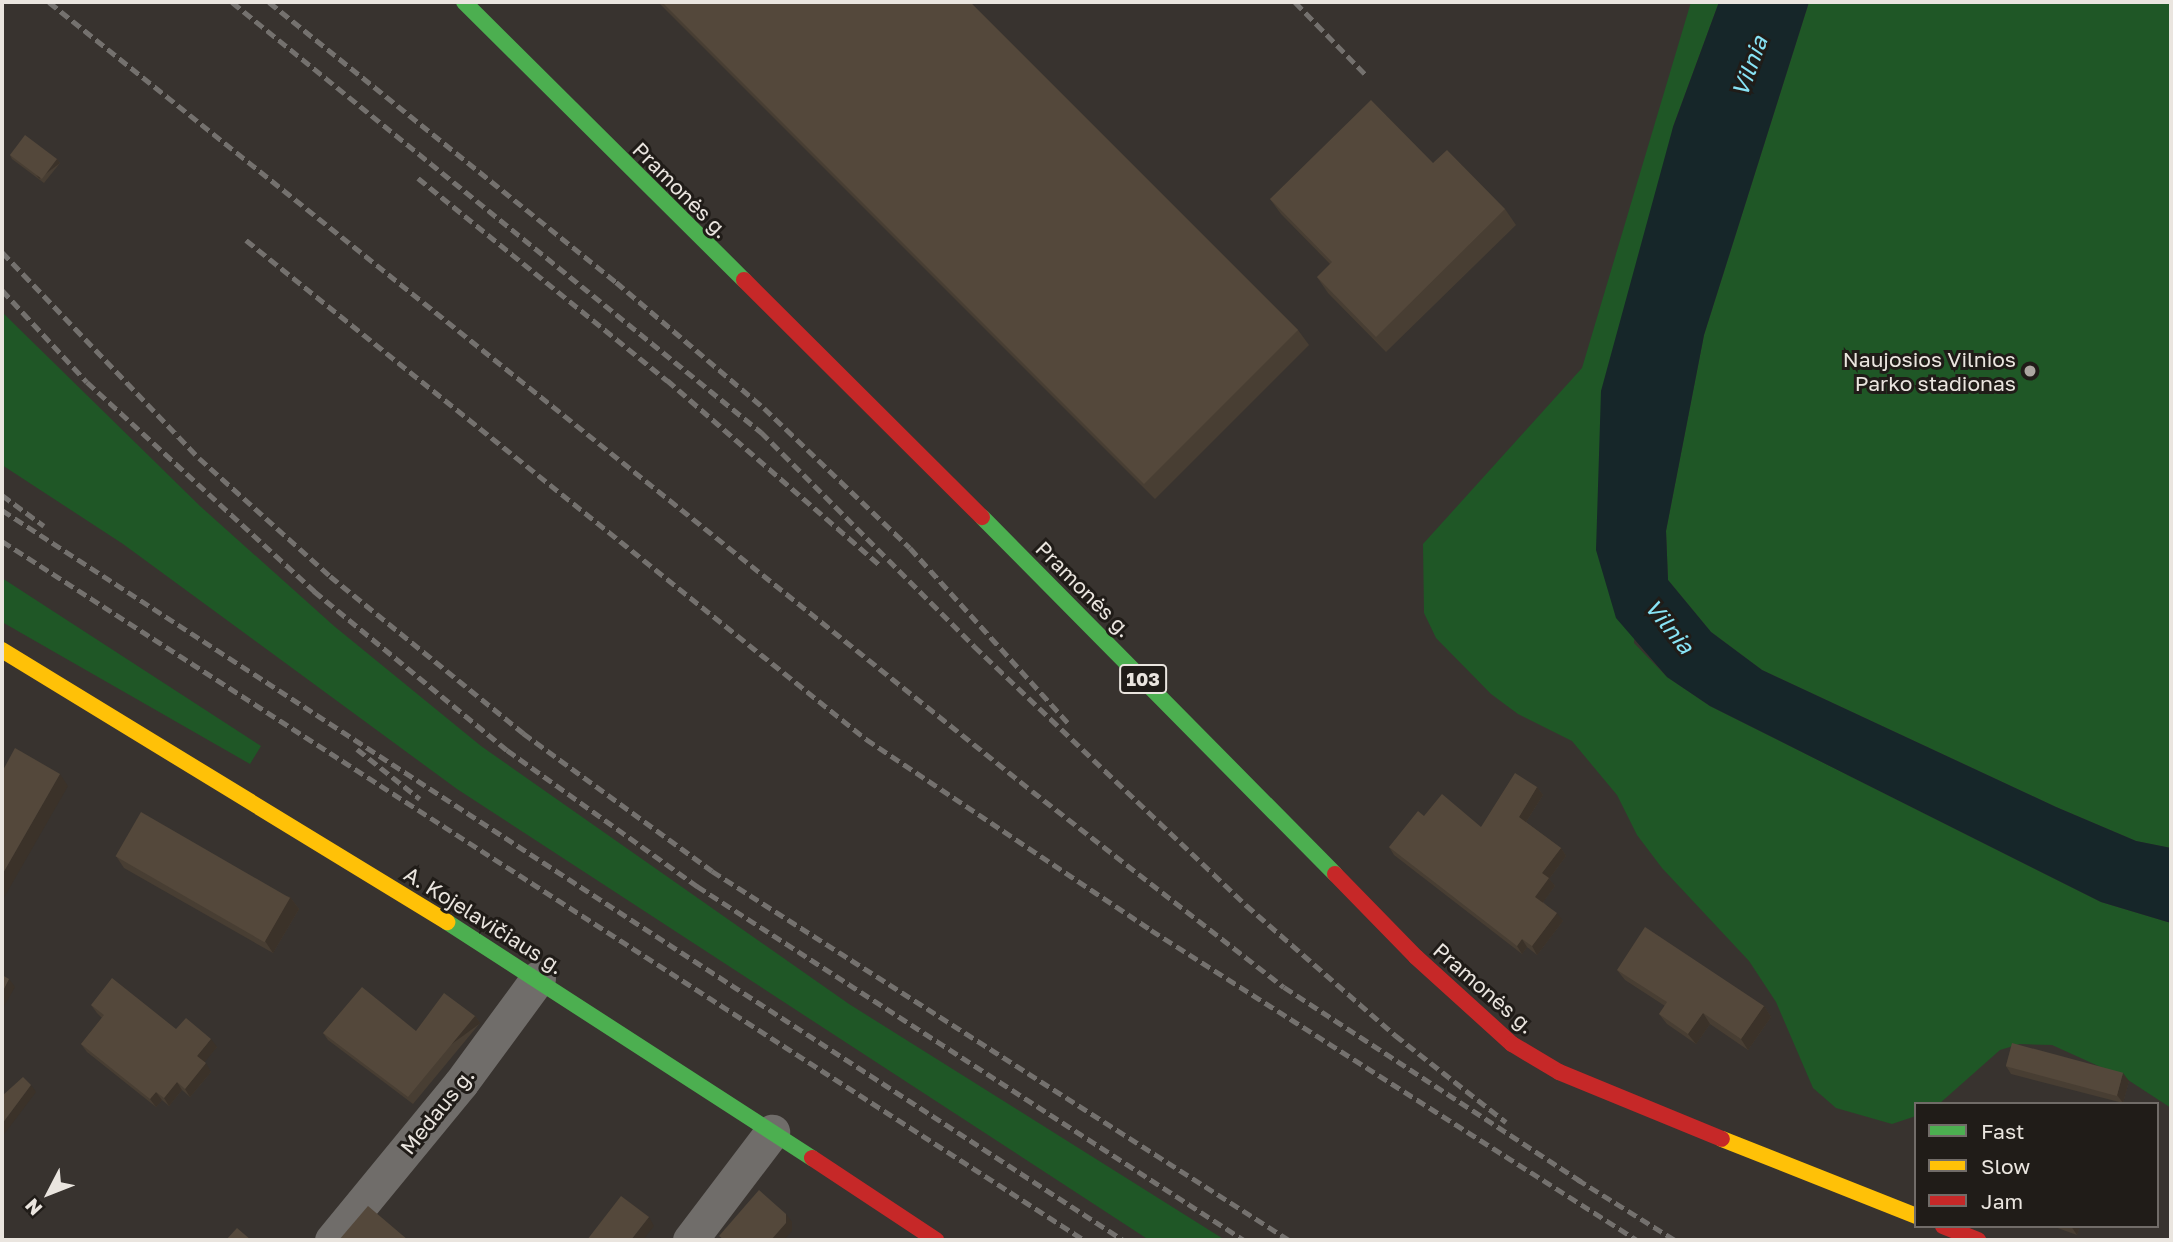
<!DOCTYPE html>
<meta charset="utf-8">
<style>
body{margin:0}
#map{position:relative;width:2173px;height:1242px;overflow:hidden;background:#38332f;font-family:"Golos Text",sans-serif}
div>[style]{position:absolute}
.green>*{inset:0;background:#1f5726}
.water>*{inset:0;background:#162629}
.street>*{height:35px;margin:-17.5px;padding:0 17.5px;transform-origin:17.5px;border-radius:17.5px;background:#706d6a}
.fast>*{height:16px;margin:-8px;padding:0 8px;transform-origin:8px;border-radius:8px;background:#4caf50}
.slow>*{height:16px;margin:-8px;padding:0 8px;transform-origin:8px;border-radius:8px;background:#ffc107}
.jam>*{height:16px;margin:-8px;padding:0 8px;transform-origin:8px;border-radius:8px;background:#c62828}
.rail>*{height:5px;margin-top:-2.5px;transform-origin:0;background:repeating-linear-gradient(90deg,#74716e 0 10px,transparent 0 15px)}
.wall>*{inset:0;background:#483e33}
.shaded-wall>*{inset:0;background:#3b3229;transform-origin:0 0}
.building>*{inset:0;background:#54483b;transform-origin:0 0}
.dots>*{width:19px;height:19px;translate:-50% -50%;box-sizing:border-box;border:4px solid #201c18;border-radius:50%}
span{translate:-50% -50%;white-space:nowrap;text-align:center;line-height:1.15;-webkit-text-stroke:6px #201c18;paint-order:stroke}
.shield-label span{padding:2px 5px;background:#201c18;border:2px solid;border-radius:5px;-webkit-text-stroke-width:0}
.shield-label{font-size:19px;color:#eae5df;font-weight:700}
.street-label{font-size:21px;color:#eae5df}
.poi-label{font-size:21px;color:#eae5df}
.right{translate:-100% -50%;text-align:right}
.water-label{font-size:23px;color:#88e3f5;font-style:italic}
.frame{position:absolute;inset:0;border:4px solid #eae5df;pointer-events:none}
.legend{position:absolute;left:1914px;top:1102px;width:245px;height:126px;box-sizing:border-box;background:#201c18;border:2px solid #716c68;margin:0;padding:9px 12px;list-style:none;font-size:21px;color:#eae5df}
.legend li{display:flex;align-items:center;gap:14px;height:35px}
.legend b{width:35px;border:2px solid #716c68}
.north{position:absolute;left:14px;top:1158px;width:70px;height:70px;-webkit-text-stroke:5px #201c18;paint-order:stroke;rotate:228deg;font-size:19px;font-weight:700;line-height:28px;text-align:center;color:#eae5df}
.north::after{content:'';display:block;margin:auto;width:24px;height:32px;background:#eae5df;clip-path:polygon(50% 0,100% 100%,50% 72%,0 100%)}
</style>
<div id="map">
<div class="green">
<i style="clip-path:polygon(1691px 2px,1719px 2px,1673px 127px,1634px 643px,1667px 677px,1710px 706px,2101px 902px,2171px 923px,2171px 1108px,2125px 1078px,2052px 1045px,2020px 1044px,2000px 1050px,1939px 1104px,1916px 1104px,1916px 1116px,1892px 1124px,1836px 1108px,1813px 1088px,1776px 1002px,1749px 961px,1662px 868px,1637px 835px,1617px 795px,1572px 741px,1518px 714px,1491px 694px,1436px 638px,1424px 613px,1423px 544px,1582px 368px)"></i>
<i style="clip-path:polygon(1809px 2px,2171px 2px,2171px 848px,2136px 841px,2056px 807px,1762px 670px,1711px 632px,1668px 580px,1666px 531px,1704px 335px)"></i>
<i style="clip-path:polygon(2px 312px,200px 506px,334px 626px,481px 746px,849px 1004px,1225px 1240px,1149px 1240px,457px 789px,123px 544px,2px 465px)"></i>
<i style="clip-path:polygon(2px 578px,261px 746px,250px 764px,2px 622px)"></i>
</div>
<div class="water">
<i style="clip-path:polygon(1719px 2px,1809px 2px,1704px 335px,1666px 531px,1668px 580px,1711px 632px,1762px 670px,2056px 807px,2136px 841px,2171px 848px,2171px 923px,2101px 902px,1710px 706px,1667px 677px,1616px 618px,1596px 550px,1601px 391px,1673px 127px)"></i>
</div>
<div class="street">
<i style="left:332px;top:1240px;width:203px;rotate:-50.6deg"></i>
<i style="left:461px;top:1083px;width:130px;rotate:-53.7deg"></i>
<i style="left:690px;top:1240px;width:136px;rotate:-52.8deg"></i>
</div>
<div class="fast">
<i style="left:464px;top:2px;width:395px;rotate:44.8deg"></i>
<i style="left:982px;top:517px;width:502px;rotate:45.32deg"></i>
<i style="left:447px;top:922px;width:435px;rotate:32.9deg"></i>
</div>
<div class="slow">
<i style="left:2px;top:650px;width:522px;rotate:31.43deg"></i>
<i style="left:1722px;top:1139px;width:209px;rotate:21.6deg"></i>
</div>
<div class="jam">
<i style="left:744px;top:280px;width:336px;rotate:44.9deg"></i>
<i style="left:1335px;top:874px;width:116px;rotate:45.7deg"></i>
<i style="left:1416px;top:957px;width:130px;rotate:42.2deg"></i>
<i style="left:1512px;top:1044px;width:55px;rotate:30.8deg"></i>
<i style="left:1559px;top:1072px;width:176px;rotate:22.3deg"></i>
<i style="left:812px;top:1158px;width:149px;rotate:33.5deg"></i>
<i style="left:1943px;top:1226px;width:38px;rotate:22deg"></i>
</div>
<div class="rail">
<i style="left:49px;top:2px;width:1260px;rotate:38.75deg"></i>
<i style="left:1032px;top:791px;width:319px;rotate:37.9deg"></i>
<i style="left:1284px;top:987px;width:360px;rotate:33.2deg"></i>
<i style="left:232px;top:2px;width:682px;rotate:39.11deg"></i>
<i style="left:761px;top:432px;width:302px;rotate:45.1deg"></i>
<i style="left:974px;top:646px;width:376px;rotate:43.6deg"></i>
<i style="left:1246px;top:905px;width:198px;rotate:41.1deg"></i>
<i style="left:1395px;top:1035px;width:141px;rotate:38.1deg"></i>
<i style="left:269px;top:2px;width:446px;rotate:38.9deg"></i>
<i style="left:616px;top:282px;width:194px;rotate:40.4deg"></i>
<i style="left:764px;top:408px;width:202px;rotate:43.8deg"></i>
<i style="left:910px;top:548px;width:239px;rotate:47.9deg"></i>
<i style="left:1295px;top:2px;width:102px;rotate:45.8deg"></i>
<i style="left:418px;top:178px;width:321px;rotate:39.1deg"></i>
<i style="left:667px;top:380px;width:284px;rotate:41deg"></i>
<i style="left:246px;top:240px;width:796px;rotate:38.83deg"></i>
<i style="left:866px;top:739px;width:343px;rotate:33.8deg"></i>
<i style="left:1151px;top:930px;width:576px;rotate:32.53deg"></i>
<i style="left:2px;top:252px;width:285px;rotate:46.3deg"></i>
<i style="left:199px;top:458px;width:176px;rotate:42deg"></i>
<i style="left:330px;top:576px;width:249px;rotate:39.1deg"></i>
<i style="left:523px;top:733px;width:234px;rotate:36.1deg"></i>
<i style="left:712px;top:871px;width:685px;rotate:32.6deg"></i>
<i style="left:2px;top:290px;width:125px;rotate:47.3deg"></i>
<i style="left:87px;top:382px;width:309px;rotate:42.6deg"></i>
<i style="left:314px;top:591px;width:250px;rotate:39.5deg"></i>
<i style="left:507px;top:750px;width:234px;rotate:35.6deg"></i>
<i style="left:697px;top:886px;width:652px;rotate:32.91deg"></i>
<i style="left:2px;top:495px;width:52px;rotate:36.4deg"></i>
<i style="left:2px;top:510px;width:1338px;rotate:33.07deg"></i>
<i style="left:2px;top:541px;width:1288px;rotate:32.86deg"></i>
<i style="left:357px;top:749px;width:80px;rotate:38.4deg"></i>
<i style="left:1577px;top:1179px;width:115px;rotate:31.9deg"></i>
</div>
<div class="wall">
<i style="clip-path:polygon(658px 2px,970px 2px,1298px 330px,1309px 345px,1155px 499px)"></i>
<i style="clip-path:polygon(10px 155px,57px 159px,60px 163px,44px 183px,12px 159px)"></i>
<i style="clip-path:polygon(1433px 163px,1505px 209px,1516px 225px,1386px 352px,1328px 293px,1317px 277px,1330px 264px,1281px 214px,1270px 199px)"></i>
<i style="clip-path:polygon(1537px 787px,1543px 795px,1526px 822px,1561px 848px,1566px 856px,1549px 879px,1555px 886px,1543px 902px,1563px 921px,1537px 955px,1527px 947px,1522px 954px,1394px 855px,1389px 847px,1481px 827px)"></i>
<i style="clip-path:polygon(116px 856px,290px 897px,299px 909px,273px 953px,124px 868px)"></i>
<i style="clip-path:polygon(1617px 970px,1764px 1006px,1771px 1017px,1748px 1050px,1710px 1024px,1696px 1044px,1667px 1024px,1659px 1014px,1665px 1006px,1625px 980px)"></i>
<i style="clip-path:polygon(91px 1005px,176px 1029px,217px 1047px,204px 1062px,211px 1072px,190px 1097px,182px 1090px,169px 1106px,162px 1100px,156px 1107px,87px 1052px,81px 1044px,102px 1018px,97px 1013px)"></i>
<i style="clip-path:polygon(475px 1016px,480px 1023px,413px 1104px,328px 1040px,323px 1033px,416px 1031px)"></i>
<i style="clip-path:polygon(2006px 1066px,2129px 1081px,2123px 1103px,2011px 1074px)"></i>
<i style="clip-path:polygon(2052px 1226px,2080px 1226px,2077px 1235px)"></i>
</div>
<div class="shaded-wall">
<i style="left:57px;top:159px;width:5px;height:26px;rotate:53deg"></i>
<i style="clip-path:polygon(60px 774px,68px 786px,2px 901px,2px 875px)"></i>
<i style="clip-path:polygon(1537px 787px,1543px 795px,1524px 825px,1519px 817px)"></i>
<i style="clip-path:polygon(1561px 848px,1566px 856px,1549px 879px,1555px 886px,1541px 905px,1535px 897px,1542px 873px)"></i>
<i style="clip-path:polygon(290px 897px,299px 909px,273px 953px,265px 941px)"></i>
<i style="clip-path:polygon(1557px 913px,1563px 921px,1537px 955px,1532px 946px)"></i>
<i style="clip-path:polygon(1522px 939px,1527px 947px,1522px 954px,1517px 946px)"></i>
<i style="clip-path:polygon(9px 979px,15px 987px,2px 1010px,2px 993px)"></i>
<i style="clip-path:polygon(1764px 1006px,1771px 1017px,1748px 1050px,1741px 1039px)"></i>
<i style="clip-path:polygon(1703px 1013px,1710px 1024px,1696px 1044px,1688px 1034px)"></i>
<i style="left:475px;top:1016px;width:9px;height:105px;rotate:54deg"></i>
<i style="clip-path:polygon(211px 1039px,217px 1047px,203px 1064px,197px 1056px)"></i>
<i style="clip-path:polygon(206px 1063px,211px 1072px,190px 1097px,185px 1089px)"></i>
<i style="clip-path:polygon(2123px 1073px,2129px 1081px,2123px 1103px,2117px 1095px)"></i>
<i style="clip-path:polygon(177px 1082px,182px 1090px,169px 1106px,164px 1098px)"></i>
<i style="clip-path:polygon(31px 1085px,36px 1092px,2px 1137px,2px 1124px)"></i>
<i style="clip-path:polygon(156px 1092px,162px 1100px,156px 1107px,150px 1099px)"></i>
<i style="clip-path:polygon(786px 1214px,792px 1222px,792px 1231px,784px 1240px,771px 1240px)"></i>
<i style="clip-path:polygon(649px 1217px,654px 1226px,643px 1240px,631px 1240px)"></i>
<i style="clip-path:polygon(2071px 1226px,2080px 1226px,2077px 1235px)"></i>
</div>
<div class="building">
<i style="clip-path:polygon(662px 2px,970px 2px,1298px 330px,1144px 484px)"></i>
<i style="clip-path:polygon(1371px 100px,1433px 163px,1447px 150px,1505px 209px,1376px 337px,1317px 277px,1332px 262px,1270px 199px)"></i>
<i style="left:25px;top:135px;width:40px;height:25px;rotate:37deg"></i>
<i style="clip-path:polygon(15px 748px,60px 774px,2px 875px,2px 772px)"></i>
<i style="clip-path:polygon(1515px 773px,1537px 787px,1519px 817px,1561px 848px,1542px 873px,1549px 878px,1535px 897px,1557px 913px,1532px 946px,1522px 939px,1517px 946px,1389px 847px,1418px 811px,1424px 816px,1442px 794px,1481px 827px)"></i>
<i style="left:141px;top:812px;width:172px;height:51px;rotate:30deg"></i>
<i style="clip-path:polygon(1645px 927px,1764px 1006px,1741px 1039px,1703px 1013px,1688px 1034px,1659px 1014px,1667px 1002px,1617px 970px)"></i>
<i style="clip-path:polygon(2px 975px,9px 979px,2px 993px)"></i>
<i style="clip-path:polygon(112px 978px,176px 1029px,186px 1018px,211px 1039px,197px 1056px,206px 1063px,185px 1089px,177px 1082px,164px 1098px,156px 1092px,150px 1099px,81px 1044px,104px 1015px,91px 1005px)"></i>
<i style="clip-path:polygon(362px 987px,416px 1031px,444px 993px,475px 1016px,408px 1097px,323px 1033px)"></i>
<i style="left:2012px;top:1043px;width:115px;height:24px;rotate:15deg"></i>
<i style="clip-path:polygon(23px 1077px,31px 1085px,2px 1124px,2px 1096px)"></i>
<i style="clip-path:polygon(759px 1190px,786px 1214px,786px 1223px,771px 1240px,724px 1240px,719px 1236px)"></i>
<i style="clip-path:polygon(621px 1196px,649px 1217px,631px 1240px,587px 1240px)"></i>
<i style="clip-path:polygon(368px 1206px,408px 1240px,339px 1240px)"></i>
<i style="clip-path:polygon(237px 1228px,251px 1240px,226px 1240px)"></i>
</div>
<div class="dots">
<i style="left:2030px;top:371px;background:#aca7a1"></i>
</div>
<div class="shield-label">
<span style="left:1143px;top:679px">103</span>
</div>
<div class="street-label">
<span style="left:681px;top:190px;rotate:45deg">Pramonės g.</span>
<span style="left:1084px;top:589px;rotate:45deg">Pramonės g.</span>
<span style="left:484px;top:920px;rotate:32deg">A. Kojelavičiaus g.</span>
<span style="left:1484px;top:988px;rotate:41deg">Pramonės g.</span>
<span style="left:437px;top:1111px;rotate:-51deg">Medaus g.</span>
</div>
<div class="poi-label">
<span class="right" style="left:2016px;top:371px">Naujosios Vilnios<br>Parko stadionas</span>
</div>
<div class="water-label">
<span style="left:1749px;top:66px;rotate:-70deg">Vilnia</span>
<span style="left:1670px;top:626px;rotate:51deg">Vilnia</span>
</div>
<div class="frame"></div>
<ul class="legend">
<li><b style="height:9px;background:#4caf50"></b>Fast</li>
<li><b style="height:9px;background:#ffc107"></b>Slow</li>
<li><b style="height:9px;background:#c62828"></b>Jam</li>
</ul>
<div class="north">N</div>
</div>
